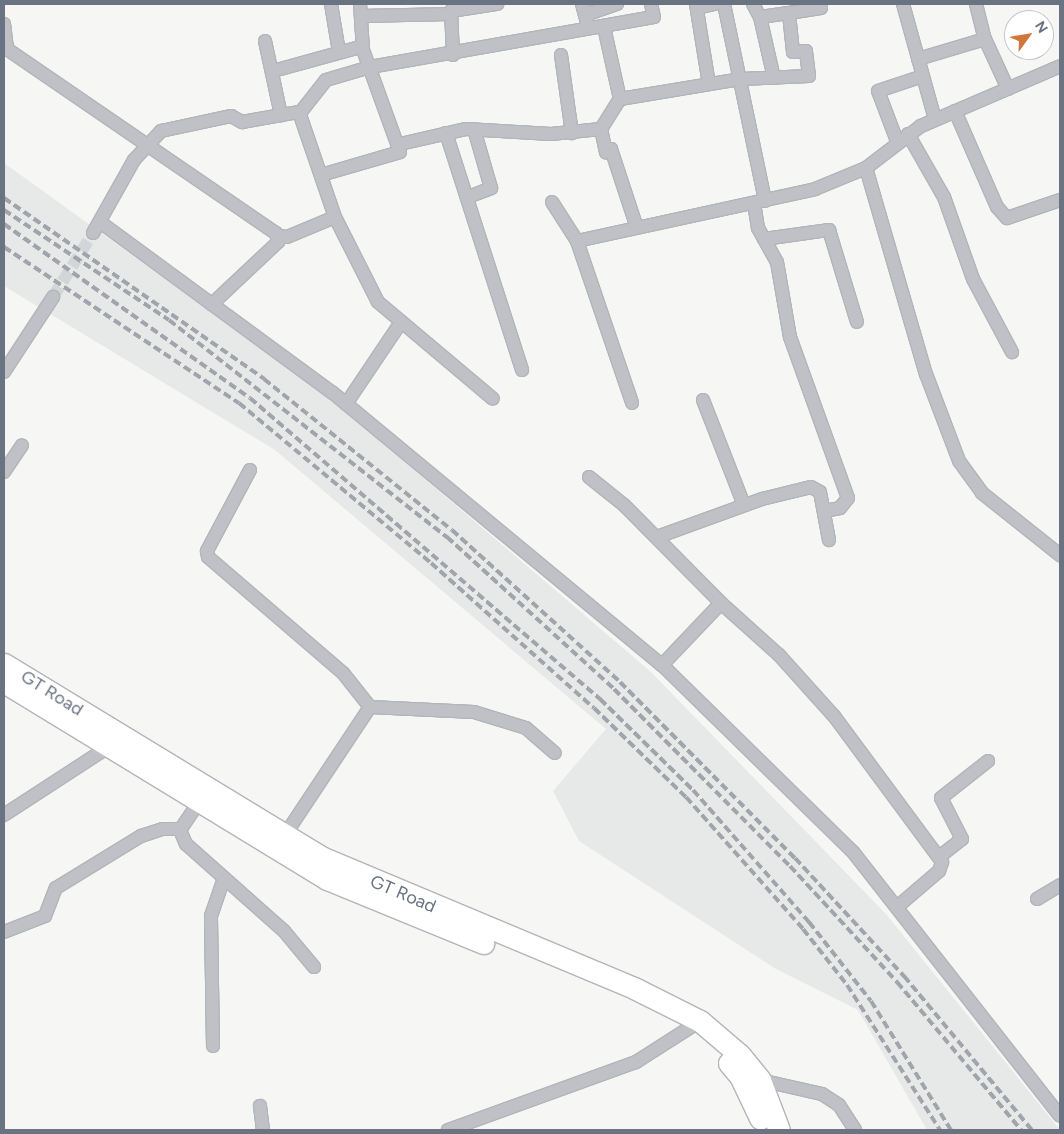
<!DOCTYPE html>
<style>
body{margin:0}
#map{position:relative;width:1064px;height:1134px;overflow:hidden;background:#f6f7f4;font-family:Figtree,sans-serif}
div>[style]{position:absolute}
.built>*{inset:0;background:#e7e8e8}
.street-tunnel>*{height:12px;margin-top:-6px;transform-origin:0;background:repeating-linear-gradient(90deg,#d3d6d8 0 12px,transparent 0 18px)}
.roads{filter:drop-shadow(1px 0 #b2b5b9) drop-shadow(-1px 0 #b2b5b9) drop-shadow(0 1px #b2b5b9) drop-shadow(0 -1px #b2b5b9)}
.street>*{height:12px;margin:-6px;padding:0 6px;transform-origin:6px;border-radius:6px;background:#bfc1c6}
.highway>*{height:21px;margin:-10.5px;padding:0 10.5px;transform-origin:10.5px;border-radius:10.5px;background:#fff}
.rail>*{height:4px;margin-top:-2px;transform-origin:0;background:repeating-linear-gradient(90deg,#a1a5ab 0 8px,transparent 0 12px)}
span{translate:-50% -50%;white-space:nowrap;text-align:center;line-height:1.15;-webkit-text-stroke:5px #fff;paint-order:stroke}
.street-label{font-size:18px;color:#697382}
.frame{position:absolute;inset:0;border:5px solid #697382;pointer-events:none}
.north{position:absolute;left:1004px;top:10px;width:50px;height:50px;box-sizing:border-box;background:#fff;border:1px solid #c3c7cd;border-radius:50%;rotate:58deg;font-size:14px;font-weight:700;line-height:20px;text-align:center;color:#697382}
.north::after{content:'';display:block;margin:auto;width:18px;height:22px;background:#d1753a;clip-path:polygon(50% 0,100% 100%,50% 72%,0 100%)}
</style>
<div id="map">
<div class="built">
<i style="clip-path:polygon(4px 163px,329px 397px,651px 672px,886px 914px,1060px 1130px,927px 1130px,858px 1010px,776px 969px,579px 841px,553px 791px,606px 729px,275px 450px,4px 286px)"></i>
</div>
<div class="street-tunnel">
<i style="left:53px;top:297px;width:75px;rotate:-58deg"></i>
</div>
<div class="roads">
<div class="street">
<i style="left:331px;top:4px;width:49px;rotate:80.5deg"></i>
<i style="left:582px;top:4px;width:20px;rotate:75deg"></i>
<i style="left:696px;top:4px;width:81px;rotate:80.8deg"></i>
<i style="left:724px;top:4px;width:201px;rotate:78.2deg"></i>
<i style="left:753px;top:4px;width:15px;rotate:62deg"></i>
<i style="left:903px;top:4px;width:119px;rotate:74.5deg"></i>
<i style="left:976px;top:4px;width:36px;rotate:76deg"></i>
<i style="left:697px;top:8px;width:18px;rotate:-13deg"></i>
<i style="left:585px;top:15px;width:34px;rotate:-19deg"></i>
<i style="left:361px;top:16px;width:90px;rotate:-1.3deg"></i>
<i style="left:4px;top:24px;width:23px;rotate:83deg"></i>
<i style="left:604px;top:27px;width:74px;rotate:77.5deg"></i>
<i style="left:265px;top:41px;width:76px;rotate:77.8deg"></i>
<i style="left:4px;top:47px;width:330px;rotate:34.4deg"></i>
<i style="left:276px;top:233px;width:9px;rotate:77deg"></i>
<i style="left:278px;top:242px;width:91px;rotate:136.8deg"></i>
<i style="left:453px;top:55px;width:44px;rotate:-92.6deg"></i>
<i style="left:451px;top:11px;width:47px;rotate:-8.7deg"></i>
<i style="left:561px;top:55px;width:79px;rotate:82deg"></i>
<i style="left:918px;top:59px;width:70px;rotate:-16.6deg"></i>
<i style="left:985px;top:39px;width:55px;rotate:65.3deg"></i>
<i style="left:273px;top:71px;width:90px;rotate:-15.4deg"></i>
<i style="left:360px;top:47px;width:4px;rotate:45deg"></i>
<i style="left:774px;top:78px;width:63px;rotate:-102.9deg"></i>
<i style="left:760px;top:17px;width:29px;rotate:-8deg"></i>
<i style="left:955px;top:111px;width:105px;rotate:66.4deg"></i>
<i style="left:997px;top:207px;width:15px;rotate:48deg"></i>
<i style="left:1007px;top:218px;width:56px;rotate:-18.8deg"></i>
<i style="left:300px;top:113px;width:42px;rotate:-51.8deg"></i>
<i style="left:326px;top:80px;width:46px;rotate:-16.5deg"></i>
<i style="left:370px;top:67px;width:288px;rotate:-10deg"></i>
<i style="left:654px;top:17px;width:13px;rotate:-103deg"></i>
<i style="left:601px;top:129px;width:36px;rotate:-58deg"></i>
<i style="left:620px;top:99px;width:123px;rotate:-9.4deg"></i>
<i style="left:741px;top:79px;width:68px;rotate:-2.5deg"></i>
<i style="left:809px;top:76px;width:25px;rotate:-97deg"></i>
<i style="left:806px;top:51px;width:13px;rotate:176deg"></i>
<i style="left:793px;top:52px;width:39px;rotate:-96deg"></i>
<i style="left:789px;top:13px;width:32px;rotate:-9deg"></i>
<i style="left:821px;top:8px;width:4px;rotate:-90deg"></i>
<i style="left:446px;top:133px;width:249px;rotate:72.2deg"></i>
<i style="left:908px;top:134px;width:73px;rotate:60.3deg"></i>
<i style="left:944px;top:197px;width:87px;rotate:70.5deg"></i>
<i style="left:973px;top:279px;width:83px;rotate:61.9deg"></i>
<i style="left:897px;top:141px;width:53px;rotate:-110.8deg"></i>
<i style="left:878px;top:91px;width:47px;rotate:-18.4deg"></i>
<i style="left:400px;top:144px;width:68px;rotate:-12.8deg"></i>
<i style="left:466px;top:129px;width:85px;rotate:3.4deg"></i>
<i style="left:551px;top:134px;width:50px;rotate:-5.7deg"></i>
<i style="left:601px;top:129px;width:24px;rotate:78deg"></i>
<i style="left:606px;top:152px;width:6px;rotate:-31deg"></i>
<i style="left:611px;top:149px;width:80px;rotate:71.8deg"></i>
<i style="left:866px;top:168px;width:215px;rotate:73.8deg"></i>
<i style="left:926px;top:374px;width:93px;rotate:69.2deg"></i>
<i style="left:959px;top:461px;width:39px;rotate:54deg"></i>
<i style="left:982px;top:493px;width:100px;rotate:38.5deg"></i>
<i style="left:321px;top:175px;width:82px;rotate:-16.2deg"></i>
<i style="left:400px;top:152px;width:109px;rotate:-109.9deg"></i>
<i style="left:363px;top:50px;width:46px;rotate:-93.7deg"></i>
<i style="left:468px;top:197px;width:25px;rotate:-21deg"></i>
<i style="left:491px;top:188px;width:61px;rotate:-106.1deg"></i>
<i style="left:552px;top:202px;width:46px;rotate:57.3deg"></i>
<i style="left:577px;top:241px;width:244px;rotate:-12.3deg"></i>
<i style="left:815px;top:189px;width:55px;rotate:-22.4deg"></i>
<i style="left:866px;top:168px;width:69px;rotate:-37.4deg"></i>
<i style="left:921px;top:126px;width:151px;rotate:-23.3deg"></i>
<i style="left:754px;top:203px;width:25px;rotate:81deg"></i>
<i style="left:758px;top:228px;width:39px;rotate:61deg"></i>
<i style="left:777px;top:262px;width:76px;rotate:80.2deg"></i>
<i style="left:790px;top:337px;width:171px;rotate:70.2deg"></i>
<i style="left:848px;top:498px;width:13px;rotate:129deg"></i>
<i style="left:840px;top:508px;width:16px;rotate:169deg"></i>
<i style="left:100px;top:222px;width:289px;rotate:36.3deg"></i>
<i style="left:333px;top:393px;width:427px;rotate:39.6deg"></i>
<i style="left:662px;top:665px;width:267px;rotate:44.4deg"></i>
<i style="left:853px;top:852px;width:335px;rotate:51.9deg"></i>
<i style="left:93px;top:233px;width:84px;rotate:-60.7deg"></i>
<i style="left:134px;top:160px;width:40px;rotate:-47deg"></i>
<i style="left:161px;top:131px;width:72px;rotate:-12.1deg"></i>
<i style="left:231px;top:116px;width:13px;rotate:29deg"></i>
<i style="left:242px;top:122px;width:58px;rotate:-10deg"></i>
<i style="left:299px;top:112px;width:111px;rotate:71.1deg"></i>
<i style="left:335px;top:217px;width:95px;rotate:63.2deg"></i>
<i style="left:378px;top:302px;width:150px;rotate:40.1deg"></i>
<i style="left:278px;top:236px;width:9px;rotate:6deg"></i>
<i style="left:287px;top:237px;width:52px;rotate:-22.6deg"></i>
<i style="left:764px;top:239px;width:66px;rotate:-7.9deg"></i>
<i style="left:829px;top:230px;width:96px;rotate:73.1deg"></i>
<i style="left:577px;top:241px;width:171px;rotate:71.2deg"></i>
<i style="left:4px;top:372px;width:90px;rotate:-56.8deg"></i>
<i style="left:703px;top:400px;width:113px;rotate:68.7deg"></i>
<i style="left:346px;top:404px;width:99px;rotate:-56.1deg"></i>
<i style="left:250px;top:470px;width:92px;rotate:118deg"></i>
<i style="left:207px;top:551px;width:6px;rotate:81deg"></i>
<i style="left:208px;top:557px;width:178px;rotate:40.7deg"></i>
<i style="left:343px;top:673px;width:43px;rotate:51.5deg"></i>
<i style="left:370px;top:707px;width:154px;rotate:123.6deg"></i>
<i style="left:4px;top:472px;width:32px;rotate:-56deg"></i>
<i style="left:589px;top:477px;width:45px;rotate:38.7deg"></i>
<i style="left:624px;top:505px;width:138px;rotate:45.3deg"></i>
<i style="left:721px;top:603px;width:86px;rotate:133.6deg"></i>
<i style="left:657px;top:537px;width:112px;rotate:-19.9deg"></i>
<i style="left:762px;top:499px;width:50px;rotate:-13.8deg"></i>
<i style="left:811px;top:487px;width:10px;rotate:29deg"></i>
<i style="left:820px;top:492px;width:49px;rotate:79.4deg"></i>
<i style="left:721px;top:603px;width:78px;rotate:41.9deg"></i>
<i style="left:779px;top:655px;width:82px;rotate:48deg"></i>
<i style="left:834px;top:716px;width:182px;rotate:53.5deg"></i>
<i style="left:942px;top:862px;width:9px;rotate:108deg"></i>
<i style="left:939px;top:871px;width:55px;rotate:139.4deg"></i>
<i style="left:370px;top:707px;width:104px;rotate:2.8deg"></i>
<i style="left:474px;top:712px;width:54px;rotate:17.1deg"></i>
<i style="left:526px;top:728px;width:38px;rotate:41deg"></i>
<i style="left:199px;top:802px;width:34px;rotate:124deg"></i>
<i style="left:180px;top:830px;width:15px;rotate:67deg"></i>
<i style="left:186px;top:844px;width:131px;rotate:41.6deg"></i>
<i style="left:284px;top:931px;width:47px;rotate:50.2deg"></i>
<i style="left:4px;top:815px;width:126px;rotate:-33.1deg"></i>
<i style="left:939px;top:857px;width:29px;rotate:-38deg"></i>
<i style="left:962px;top:839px;width:46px;rotate:-117.1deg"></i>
<i style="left:941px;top:798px;width:60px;rotate:-38.2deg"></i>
<i style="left:1037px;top:899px;width:27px;rotate:-31deg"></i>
<i style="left:4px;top:932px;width:44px;rotate:-21.3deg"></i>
<i style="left:45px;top:916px;width:30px;rotate:-69deg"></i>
<i style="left:56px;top:888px;width:100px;rotate:-31.5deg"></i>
<i style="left:141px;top:836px;width:23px;rotate:-18deg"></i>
<i style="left:163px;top:829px;width:18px"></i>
<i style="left:213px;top:1046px;width:130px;rotate:-90.9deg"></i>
<i style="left:211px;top:916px;width:40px;rotate:-71.1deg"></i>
<i style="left:760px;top:1080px;width:64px;rotate:12.7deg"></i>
<i style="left:822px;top:1094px;width:20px;rotate:33deg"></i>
<i style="left:839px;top:1105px;width:30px;rotate:57deg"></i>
<i style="left:260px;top:1106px;width:24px;rotate:83deg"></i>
<i style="left:448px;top:1130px;width:200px;rotate:-19.9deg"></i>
<i style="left:636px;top:1062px;width:76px;rotate:-32.6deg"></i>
</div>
<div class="highway">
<i style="left:4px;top:664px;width:371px;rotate:31.3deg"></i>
<i style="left:321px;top:857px;width:339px;rotate:22.7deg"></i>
<i style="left:634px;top:988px;width:74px;rotate:26.6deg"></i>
<i style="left:700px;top:1021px;width:52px;rotate:40.4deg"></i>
<i style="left:740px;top:1055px;width:32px;rotate:51deg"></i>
<i style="left:760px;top:1080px;width:53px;rotate:69.2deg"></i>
<i style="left:4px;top:682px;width:378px;rotate:31.4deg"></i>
<i style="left:327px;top:879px;width:169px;rotate:22.3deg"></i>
<i style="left:729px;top:1063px;width:17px;rotate:50deg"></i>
<i style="left:740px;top:1076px;width:47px;rotate:64.5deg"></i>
</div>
</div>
<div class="rail">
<i style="left:4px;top:198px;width:317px;rotate:34.8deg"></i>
<i style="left:264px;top:379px;width:241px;rotate:38.8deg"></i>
<i style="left:452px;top:530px;width:227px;rotate:42.1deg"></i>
<i style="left:620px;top:682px;width:248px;rotate:45.2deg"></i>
<i style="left:795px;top:858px;width:161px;rotate:47.3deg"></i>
<i style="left:904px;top:976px;width:200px;rotate:50.3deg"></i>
<i style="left:4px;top:210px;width:198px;rotate:33.7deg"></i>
<i style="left:169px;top:320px;width:353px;rotate:38deg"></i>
<i style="left:447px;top:537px;width:226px;rotate:42.3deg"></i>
<i style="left:614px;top:689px;width:250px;rotate:45.2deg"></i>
<i style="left:790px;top:866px;width:158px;rotate:47.3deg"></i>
<i style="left:897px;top:982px;width:193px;rotate:50deg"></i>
<i style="left:4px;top:224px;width:301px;rotate:35.3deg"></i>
<i style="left:250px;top:398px;width:462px;rotate:40.7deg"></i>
<i style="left:600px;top:699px;width:130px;rotate:44.4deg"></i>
<i style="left:693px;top:790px;width:176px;rotate:48.7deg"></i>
<i style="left:809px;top:922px;width:100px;rotate:51.9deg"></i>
<i style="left:871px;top:1001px;width:152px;rotate:58.2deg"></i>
<i style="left:4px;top:247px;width:282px;rotate:33.6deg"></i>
<i style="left:239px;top:403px;width:250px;rotate:39.8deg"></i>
<i style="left:431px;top:563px;width:218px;rotate:41.7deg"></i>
<i style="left:594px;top:708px;width:128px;rotate:44.1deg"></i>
<i style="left:686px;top:797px;width:176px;rotate:48.4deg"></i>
<i style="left:803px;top:929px;width:71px;rotate:51.8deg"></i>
<i style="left:847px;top:985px;width:172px;rotate:57.3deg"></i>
</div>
<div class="street-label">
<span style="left:52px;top:693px;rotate:32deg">GT Road</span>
<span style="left:403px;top:894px;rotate:23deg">GT Road</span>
</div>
<div class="frame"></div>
<div class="north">N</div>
</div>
